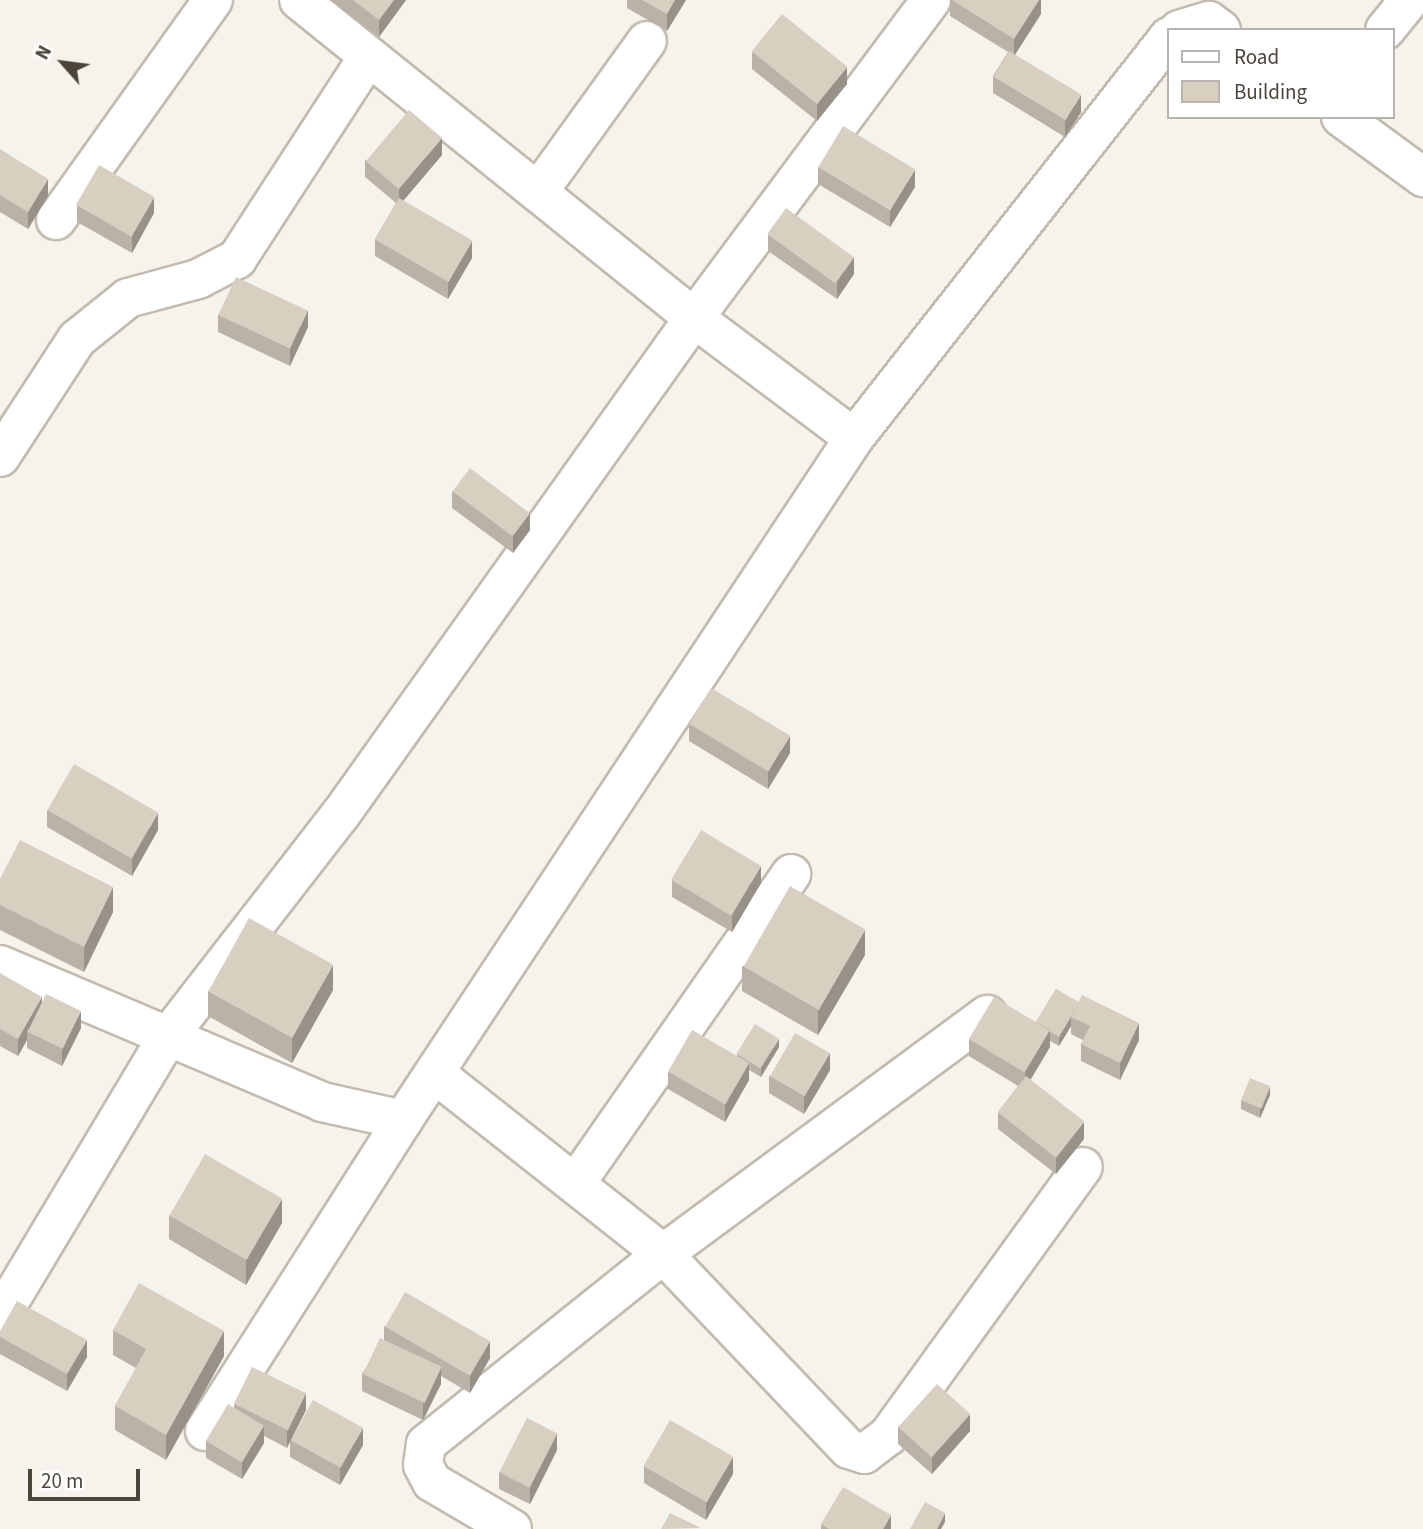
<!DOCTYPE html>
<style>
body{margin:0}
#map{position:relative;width:1423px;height:1529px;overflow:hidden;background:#f6f3ec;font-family:"Source Sans 3",sans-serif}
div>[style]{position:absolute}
.roads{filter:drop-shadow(2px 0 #c2bbae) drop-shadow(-2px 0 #c2bbae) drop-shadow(0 2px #c2bbae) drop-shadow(0 -2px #c2bbae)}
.street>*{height:38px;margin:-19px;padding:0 19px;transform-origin:19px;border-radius:19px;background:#fff}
.wall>*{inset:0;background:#bab2a6}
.shaded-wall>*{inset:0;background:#979187}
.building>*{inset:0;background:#d8cfc1;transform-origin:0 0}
span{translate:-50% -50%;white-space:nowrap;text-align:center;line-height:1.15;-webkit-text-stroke:5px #fff;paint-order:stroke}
.legend{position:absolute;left:1167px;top:28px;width:228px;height:91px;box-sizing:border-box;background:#fff;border:2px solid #b7b4b0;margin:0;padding:9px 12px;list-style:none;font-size:21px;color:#4b4439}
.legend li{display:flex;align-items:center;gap:14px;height:35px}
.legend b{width:35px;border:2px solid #b7b4b0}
.north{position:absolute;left:28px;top:28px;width:70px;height:70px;-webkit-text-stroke:5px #fff;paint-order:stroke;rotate:298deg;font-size:19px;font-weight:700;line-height:28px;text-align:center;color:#4b4439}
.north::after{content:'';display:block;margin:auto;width:24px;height:32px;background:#4b4439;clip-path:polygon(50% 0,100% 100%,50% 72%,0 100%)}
.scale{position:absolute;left:28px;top:1469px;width:112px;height:32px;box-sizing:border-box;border:4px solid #4b4439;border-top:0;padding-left:9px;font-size:21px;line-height:24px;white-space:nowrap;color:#4b4439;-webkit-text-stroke:5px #fff;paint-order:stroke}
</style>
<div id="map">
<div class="roads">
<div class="street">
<i style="left:1179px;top:30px;width:31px;rotate:-17deg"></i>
<i style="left:1209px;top:21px;width:15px;rotate:37deg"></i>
<i style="left:1385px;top:30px;width:38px;rotate:-51deg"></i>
<i style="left:1341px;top:117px;width:102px;rotate:36.2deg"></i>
<i style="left:538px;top:192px;width:186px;rotate:-54.2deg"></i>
<i style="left:56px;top:220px;width:270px;rotate:-54.5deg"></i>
<i style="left:854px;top:438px;width:510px;rotate:-51.85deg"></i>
<i style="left:0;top:457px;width:141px;rotate:-56.9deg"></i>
<i style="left:77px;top:339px;width:65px;rotate:-38.8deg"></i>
<i style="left:128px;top:298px;width:73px;rotate:-15.2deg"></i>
<i style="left:198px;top:279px;width:44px;rotate:-27.1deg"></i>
<i style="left:237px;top:259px;width:241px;rotate:-57deg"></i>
<i style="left:0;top:965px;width:350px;rotate:23deg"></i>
<i style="left:322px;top:1102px;width:83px;rotate:12.5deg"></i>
<i style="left:403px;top:1120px;width:818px;rotate:-56.52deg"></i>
<i style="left:854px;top:438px;width:200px;rotate:-143.1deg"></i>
<i style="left:694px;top:318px;width:507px;rotate:-141.16deg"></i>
<i style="left:438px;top:1076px;width:287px;rotate:38.3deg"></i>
<i style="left:663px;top:1254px;width:269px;rotate:46.4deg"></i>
<i style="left:849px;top:1449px;width:16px;rotate:18deg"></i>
<i style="left:864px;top:1454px;width:30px;rotate:-37deg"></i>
<i style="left:888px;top:1436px;width:332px;rotate:-54.1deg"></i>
<i style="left:575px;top:1184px;width:378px;rotate:-55.1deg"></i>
<i style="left:0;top:1317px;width:325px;rotate:-59.1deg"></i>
<i style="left:167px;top:1038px;width:284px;rotate:-52.2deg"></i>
<i style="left:341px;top:814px;width:609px;rotate:-54.56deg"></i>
<i style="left:694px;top:318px;width:397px;rotate:-53.3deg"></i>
<i style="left:205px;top:1431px;width:369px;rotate:-57.5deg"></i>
<i style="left:512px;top:1529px;width:93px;rotate:-149.6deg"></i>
<i style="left:432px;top:1482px;width:19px;rotate:-118deg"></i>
<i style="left:423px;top:1465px;width:21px;rotate:-82deg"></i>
<i style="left:426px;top:1444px;width:304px;rotate:-38.7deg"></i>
<i style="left:663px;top:1254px;width:403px;rotate:-36.4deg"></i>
</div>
</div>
<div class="wall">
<i style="clip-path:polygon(330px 0,406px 0,379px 37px)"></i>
<i style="clip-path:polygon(627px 0,686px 0,667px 31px,627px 8px)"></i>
<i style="clip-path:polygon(950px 0,1041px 0,1041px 14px,1015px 55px,1081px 112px,1065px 137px,993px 93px,993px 76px,1008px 52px,950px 16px)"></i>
<i style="clip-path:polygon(752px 52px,847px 84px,817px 121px,752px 69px)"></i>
<i style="clip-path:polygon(0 149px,48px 196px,28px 229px,0 212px)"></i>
<i style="clip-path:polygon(442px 155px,403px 200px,472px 258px,448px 299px,375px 256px,375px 239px,396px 203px,365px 177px,365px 160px)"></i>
<i style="clip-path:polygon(818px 167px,915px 187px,890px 227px,818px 184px)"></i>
<i style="clip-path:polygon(77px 205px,154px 213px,132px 253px,77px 222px)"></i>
<i style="clip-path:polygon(768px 234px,854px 274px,837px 299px,768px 251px)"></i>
<i style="clip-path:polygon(218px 315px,308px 327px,290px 366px,218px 332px)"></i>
<i style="clip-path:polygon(452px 491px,530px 530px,513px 553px,452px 508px)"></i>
<i style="clip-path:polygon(689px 724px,790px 753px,768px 789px,689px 741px)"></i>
<i style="clip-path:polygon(47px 810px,158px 830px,132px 876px,47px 827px)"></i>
<i style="clip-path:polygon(0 879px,113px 912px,84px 972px,0 930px)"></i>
<i style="clip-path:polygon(672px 880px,761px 883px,732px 932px,672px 897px)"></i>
<i style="clip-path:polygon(865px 955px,818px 1035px,742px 991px,742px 966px)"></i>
<i style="clip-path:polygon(0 973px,81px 1028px,62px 1066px,27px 1048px,27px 1040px,18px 1056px,0 1046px)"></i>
<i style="clip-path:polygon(1056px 989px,1139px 1040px,1120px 1080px,1081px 1061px,1081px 1044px,1083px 1040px,1071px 1034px,1071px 1026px,1059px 1046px,1050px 1041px,1050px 1047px,1030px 1080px,1084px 1139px,1056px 1174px,998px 1129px,998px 1112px,1018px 1086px,969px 1056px,969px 1039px,1036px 1022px)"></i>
<i style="clip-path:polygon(333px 990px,292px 1063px,208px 1016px,208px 991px)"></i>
<i style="clip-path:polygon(779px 1047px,761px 1077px,749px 1070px,749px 1080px,725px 1122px,668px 1089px,668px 1072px,737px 1056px,737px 1054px)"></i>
<i style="clip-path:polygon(830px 1070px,804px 1114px,769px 1093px,769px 1076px)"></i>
<i style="clip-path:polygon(1270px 1095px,1260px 1118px,1241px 1109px,1241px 1100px)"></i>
<i style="clip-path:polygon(169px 1215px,282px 1223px,246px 1285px,169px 1239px)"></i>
<i style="clip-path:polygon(384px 1326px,490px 1358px,470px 1393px,441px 1376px,441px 1384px,423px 1420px,362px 1391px,362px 1374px,384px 1340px)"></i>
<i style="clip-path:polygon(113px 1330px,224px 1356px,166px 1460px,115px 1430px,115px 1406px,136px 1368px,113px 1355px)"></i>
<i style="clip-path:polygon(0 1331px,87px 1357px,67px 1391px,0 1354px)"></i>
<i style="clip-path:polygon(234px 1404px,306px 1410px,293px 1435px,363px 1445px,340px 1485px,290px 1457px,290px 1440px,287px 1448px,264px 1436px,264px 1443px,242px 1479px,206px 1458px,206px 1441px,234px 1408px)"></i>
<i style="clip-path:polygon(898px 1427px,970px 1431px,932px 1474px,898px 1444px)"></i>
<i style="clip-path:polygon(557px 1450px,530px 1504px,499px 1489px,499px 1472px)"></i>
<i style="clip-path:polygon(644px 1466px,733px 1474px,706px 1520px,644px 1483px)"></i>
<i style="clip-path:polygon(821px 1524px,891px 1529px,821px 1529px)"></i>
</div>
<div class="shaded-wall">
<i style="clip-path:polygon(394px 0,406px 0,379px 37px,379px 20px)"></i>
<i style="clip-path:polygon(675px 0,686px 0,667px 31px,667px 14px)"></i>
<i style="clip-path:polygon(1039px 0,1041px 0,1041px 14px,1014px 56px,1014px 39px)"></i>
<i style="clip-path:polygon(847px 67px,847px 84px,817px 121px,817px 104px)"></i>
<i style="clip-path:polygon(1081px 95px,1081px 112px,1065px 137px,1065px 121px)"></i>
<i style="clip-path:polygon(442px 138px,442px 155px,399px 206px,399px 189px)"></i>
<i style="clip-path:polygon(915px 170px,915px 187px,890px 227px,890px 210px)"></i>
<i style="clip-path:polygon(48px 179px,48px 196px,28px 229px,28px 212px)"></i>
<i style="clip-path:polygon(154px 197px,154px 213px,132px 253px,132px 236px)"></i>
<i style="clip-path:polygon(472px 241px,472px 258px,448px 299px,448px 282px)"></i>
<i style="clip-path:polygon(854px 257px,854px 274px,837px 299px,837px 282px)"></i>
<i style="clip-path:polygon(308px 310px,308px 327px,290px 366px,290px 349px)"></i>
<i style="clip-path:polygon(530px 513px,530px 530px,513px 553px,513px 536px)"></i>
<i style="clip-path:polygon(790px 736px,790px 753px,768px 789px,768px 772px)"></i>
<i style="clip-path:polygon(158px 813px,158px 830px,132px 876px,132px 859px)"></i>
<i style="clip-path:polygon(761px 866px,761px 883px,732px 932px,732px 915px)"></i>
<i style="clip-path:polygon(113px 887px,113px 912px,84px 972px,84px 947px)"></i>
<i style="clip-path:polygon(865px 930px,865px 955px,818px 1035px,818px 1011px)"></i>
<i style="clip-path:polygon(333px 965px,333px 990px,292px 1063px,292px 1038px)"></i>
<i style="clip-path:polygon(42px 997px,42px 1013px,27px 1031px,27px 1040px,18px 1056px,18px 1039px)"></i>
<i style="clip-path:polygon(81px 1011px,81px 1028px,62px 1066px,62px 1049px)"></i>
<i style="clip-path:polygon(1071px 1018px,1071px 1026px,1059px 1046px,1059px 1037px)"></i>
<i style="clip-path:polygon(1139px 1023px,1139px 1040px,1120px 1080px,1120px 1063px)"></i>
<i style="clip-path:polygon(1050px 1030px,1050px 1047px,1025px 1089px,1025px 1072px)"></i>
<i style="clip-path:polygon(779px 1039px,779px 1047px,761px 1077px,761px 1068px)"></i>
<i style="clip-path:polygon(830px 1053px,830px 1070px,804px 1114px,804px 1097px)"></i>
<i style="clip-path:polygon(749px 1063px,749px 1080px,725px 1122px,725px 1105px)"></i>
<i style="clip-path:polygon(1270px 1086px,1270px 1095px,1260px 1118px,1260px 1109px)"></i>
<i style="clip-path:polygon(1084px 1122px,1084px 1139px,1056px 1174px,1056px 1158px)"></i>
<i style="clip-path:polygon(282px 1199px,282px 1223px,246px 1285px,246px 1260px)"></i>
<i style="clip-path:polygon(224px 1331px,224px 1356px,166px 1460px,166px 1435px)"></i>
<i style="clip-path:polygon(87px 1340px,87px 1357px,67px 1391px,67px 1374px)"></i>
<i style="clip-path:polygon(490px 1341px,490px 1358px,470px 1393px,470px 1376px)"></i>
<i style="clip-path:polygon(441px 1367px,441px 1384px,423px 1420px,423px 1403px)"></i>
<i style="clip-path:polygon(306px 1393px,306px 1410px,287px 1448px,287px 1431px)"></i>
<i style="clip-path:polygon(970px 1414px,970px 1431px,932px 1474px,932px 1457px)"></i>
<i style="clip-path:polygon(264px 1426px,264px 1443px,242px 1479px,242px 1462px)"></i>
<i style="clip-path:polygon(363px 1428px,363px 1445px,340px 1485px,340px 1468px)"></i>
<i style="clip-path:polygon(557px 1433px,557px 1450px,530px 1504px,530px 1487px)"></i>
<i style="clip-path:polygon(733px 1457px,733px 1474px,706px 1520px,706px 1503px)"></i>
<i style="clip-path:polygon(945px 1513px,945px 1522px,941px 1529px,937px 1529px)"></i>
<i style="clip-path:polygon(891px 1515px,891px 1529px,883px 1529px)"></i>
</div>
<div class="building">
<i style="clip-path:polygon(353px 0,394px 0,379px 20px)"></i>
<i style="clip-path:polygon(642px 0,675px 0,667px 14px)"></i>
<i style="clip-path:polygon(952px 0,1039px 0,1014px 39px)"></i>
<i style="left:782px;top:14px;width:84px;height:48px;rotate:39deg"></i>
<i style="left:1009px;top:51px;width:84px;height:30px;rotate:31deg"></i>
<i style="left:409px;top:110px;width:43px;height:67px;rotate:40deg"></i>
<i style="left:843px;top:126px;width:84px;height:48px;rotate:31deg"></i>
<i style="clip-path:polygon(0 149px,48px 179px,28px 212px,0 195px)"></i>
<i style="left:99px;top:165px;width:64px;height:46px;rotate:30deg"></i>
<i style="left:399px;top:198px;width:85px;height:48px;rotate:30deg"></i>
<i style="left:786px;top:208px;width:84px;height:32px;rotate:36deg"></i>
<i style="left:236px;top:277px;width:79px;height:42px;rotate:25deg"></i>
<i style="left:470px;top:468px;width:75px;height:29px;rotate:37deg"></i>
<i style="left:711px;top:688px;width:92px;height:42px;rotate:31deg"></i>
<i style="left:74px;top:764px;width:97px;height:53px;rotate:30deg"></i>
<i style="left:701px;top:830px;width:70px;height:58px;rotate:31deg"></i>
<i style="clip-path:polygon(20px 840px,113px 887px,84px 947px,0 905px,0 879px)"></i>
<i style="left:790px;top:886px;width:87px;height:93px;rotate:30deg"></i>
<i style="left:249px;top:918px;width:96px;height:84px;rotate:29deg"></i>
<i style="clip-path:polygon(0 973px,42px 997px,18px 1039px,0 1029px)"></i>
<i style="clip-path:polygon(1056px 989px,1079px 1002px,1059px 1037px,1049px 1031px,1050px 1030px,1036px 1022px)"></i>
<i style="left:46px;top:994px;width:39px;height:42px;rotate:26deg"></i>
<i style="clip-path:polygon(1082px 995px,1139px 1023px,1120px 1063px,1081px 1044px,1090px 1026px,1071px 1017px)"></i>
<i style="left:994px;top:997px;width:65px;height:49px;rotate:31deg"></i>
<i style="left:755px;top:1024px;width:28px;height:35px;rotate:32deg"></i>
<i style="left:692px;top:1030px;width:66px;height:48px;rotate:30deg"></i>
<i style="left:795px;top:1033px;width:40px;height:50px;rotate:30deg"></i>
<i style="left:1026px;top:1076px;width:74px;height:46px;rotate:38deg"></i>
<i style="left:1250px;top:1078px;width:22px;height:24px;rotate:22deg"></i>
<i style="left:205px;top:1154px;width:89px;height:71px;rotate:30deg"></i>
<i style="clip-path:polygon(139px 1283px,224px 1331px,166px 1435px,115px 1406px,146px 1349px,113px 1330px)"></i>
<i style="left:405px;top:1292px;width:98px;height:40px;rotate:30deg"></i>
<i style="clip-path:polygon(17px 1301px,87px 1340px,67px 1374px,0 1337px,0 1331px)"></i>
<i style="left:380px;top:1338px;width:68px;height:40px;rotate:25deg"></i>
<i style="left:252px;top:1367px;width:60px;height:41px;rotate:26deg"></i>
<i style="left:937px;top:1384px;width:45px;height:58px;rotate:42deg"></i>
<i style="left:313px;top:1400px;width:57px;height:46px;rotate:29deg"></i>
<i style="left:228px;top:1404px;width:42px;height:43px;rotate:31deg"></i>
<i style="left:527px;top:1418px;width:34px;height:61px;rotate:27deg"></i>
<i style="left:670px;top:1420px;width:73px;height:53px;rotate:30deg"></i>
<i style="clip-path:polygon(843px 1487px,891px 1515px,883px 1529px,829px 1529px,821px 1524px)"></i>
<i style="clip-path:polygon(925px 1502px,945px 1513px,937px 1529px,910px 1529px)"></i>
<i style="clip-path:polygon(670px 1513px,701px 1528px,661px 1529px)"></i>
</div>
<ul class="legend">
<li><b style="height:9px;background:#fff"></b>Road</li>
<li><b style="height:19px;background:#d8cfc1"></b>Building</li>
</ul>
<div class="north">N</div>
<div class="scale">20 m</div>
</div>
